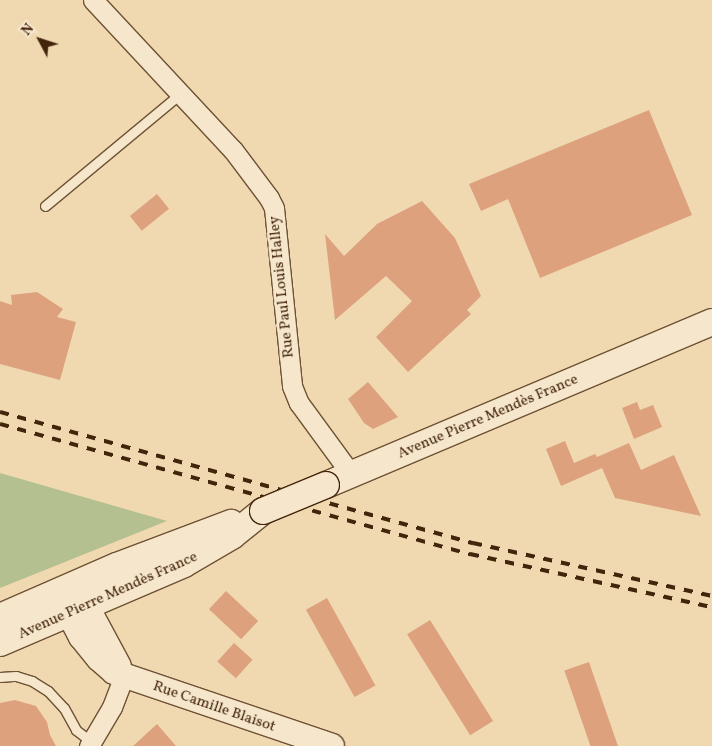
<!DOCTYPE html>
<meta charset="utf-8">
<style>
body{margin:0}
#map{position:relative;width:712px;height:746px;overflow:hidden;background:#f0d9b1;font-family:Vollkorn,serif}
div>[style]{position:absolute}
.green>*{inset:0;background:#b4c08f}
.building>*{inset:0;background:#dda27d;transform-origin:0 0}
.roads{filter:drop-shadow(1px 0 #6e5234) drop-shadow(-1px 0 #6e5234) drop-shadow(0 1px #6e5234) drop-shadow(0 -1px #6e5234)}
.service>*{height:9px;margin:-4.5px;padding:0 4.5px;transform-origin:4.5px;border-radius:4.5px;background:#f5e6cc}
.minor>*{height:19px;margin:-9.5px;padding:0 9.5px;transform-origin:9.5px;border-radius:9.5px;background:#f5e6cc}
.tertiary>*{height:24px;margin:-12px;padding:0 12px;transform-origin:12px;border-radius:12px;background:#f5e6cc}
.secondary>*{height:26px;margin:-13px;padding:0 13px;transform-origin:13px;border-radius:13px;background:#f5e6cc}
.rail>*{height:4px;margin-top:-2px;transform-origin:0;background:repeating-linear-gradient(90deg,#43250b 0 9px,transparent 0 18px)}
.bridges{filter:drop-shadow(1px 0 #43250b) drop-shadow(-1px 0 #43250b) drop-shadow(0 1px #43250b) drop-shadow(0 -1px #43250b)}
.secondary-bridge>*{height:26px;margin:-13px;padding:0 13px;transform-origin:13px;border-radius:13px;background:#f5e6cc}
span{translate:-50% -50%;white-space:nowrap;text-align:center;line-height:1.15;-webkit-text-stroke:5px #f5e6cc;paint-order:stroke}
.street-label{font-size:15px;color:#43250b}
.north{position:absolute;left:15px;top:15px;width:50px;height:50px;-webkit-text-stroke:4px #f5e6cc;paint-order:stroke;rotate:310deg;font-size:14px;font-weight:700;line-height:20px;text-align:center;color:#43250b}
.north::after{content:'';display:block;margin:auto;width:18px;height:22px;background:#43250b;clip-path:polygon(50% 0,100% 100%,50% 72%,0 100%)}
</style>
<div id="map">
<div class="green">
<i style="clip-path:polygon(0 473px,167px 521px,0 588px)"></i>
</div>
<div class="building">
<i style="clip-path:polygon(649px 110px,692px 215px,540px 278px,508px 199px,481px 211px,469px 184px)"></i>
<i style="left:157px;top:194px;width:19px;height:35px;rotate:51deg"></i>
<i style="clip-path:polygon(422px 201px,455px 238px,481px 296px,467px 310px,471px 314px,408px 372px,376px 337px,412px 301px,386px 276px,335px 320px,325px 234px,344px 256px,377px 224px)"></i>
<i style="clip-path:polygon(37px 292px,63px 309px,57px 317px,76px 322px,60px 380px,0 364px,0 301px,12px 305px,11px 295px)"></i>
<i style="clip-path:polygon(368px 382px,398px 417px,373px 429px,364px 423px,348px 399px)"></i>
<i style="clip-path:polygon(637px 402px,640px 410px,653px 405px,662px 427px,634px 439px,622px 408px)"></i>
<i style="clip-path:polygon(565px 441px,574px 463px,595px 454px,597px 457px,629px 443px,641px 470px,674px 455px,701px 516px,615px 498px,602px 468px,561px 486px,546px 449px)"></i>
<i style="left:226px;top:591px;width:44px;height:25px;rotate:43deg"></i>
<i style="left:327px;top:598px;width:100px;height:24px;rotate:61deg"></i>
<i style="left:430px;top:620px;width:119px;height:27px;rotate:58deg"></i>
<i style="left:234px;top:643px;width:25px;height:25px;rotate:42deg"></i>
<i style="left:589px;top:662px;width:89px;height:26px;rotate:71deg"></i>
<i style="clip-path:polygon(15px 700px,36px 706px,47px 722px,50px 735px,56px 746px,0 746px,0 703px)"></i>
<i style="clip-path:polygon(157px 724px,176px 746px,133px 746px)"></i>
</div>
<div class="roads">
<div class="service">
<i style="left:45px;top:206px;width:175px;rotate:-39.7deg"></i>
<i style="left:0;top:677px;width:16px;rotate:-4deg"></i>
<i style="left:16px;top:676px;width:17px;rotate:17deg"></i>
<i style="left:32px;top:681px;width:19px;rotate:32deg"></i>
<i style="left:48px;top:691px;width:23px;rotate:47deg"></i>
<i style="left:64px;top:708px;width:25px;rotate:61deg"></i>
<i style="left:76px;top:730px;width:20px;rotate:37deg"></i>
</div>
<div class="minor">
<i style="left:93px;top:0;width:205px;rotate:47deg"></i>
<i style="left:233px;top:150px;width:60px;rotate:53.1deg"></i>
<i style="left:269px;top:198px;width:11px;rotate:63deg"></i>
<i style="left:274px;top:208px;width:179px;rotate:84.2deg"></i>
<i style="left:292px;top:386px;width:18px;rotate:68deg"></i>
<i style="left:299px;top:403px;width:88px;rotate:53.8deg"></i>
<i style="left:89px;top:746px;width:45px;rotate:-59.5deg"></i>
<i style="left:112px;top:707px;width:33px;rotate:-69deg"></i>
</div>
<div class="tertiary">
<i style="left:78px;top:590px;width:86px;rotate:61.7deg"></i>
<i style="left:60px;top:597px;width:45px;rotate:62.3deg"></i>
<i style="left:81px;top:637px;width:28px;rotate:51deg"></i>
<i style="left:99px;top:659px;width:20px;rotate:41deg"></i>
<i style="left:114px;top:672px;width:230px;rotate:18.7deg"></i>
</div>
<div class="secondary">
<i style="left:326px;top:485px;width:419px;rotate:-22.9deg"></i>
<i style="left:0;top:617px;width:128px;rotate:-23.6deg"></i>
<i style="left:117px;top:566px;width:122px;rotate:-20.7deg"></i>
<i style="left:0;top:643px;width:200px;rotate:-23.2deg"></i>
<i style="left:184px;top:564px;width:56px;rotate:-30.3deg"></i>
<i style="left:232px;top:536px;width:40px;rotate:-39deg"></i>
</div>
</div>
<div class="rail">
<i style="left:0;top:412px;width:491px;rotate:15.5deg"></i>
<i style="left:473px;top:543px;width:245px;rotate:12.5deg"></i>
<i style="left:0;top:424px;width:488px;rotate:15.5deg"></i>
<i style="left:470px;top:554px;width:248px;rotate:12.4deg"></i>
</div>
<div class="bridges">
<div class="secondary-bridge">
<i style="left:263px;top:511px;width:68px;rotate:-22.4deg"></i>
</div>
</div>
<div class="street-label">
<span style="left:282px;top:287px;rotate:-96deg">Rue Paul Louis Halley</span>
<span style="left:488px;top:417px;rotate:-23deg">Avenue Pierre Mendès France</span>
<span style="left:108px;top:596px;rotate:-24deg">Avenue Pierre Mendès France</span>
<span style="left:214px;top:707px;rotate:19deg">Rue Camille Blaisot</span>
</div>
<div class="north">N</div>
</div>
